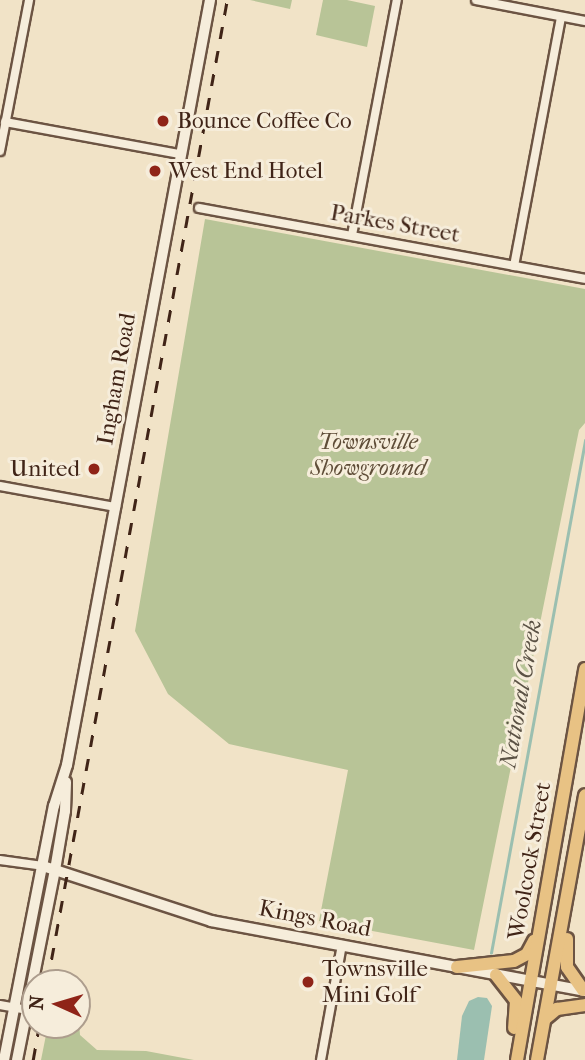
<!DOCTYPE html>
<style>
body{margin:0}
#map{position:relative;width:585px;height:1060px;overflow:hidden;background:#f1e3c7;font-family:"IM FELL French Canon",serif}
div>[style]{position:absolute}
.green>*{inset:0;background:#b8c497}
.water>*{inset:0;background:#9bbfb0}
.stream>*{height:2.5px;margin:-1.25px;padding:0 1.25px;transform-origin:1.25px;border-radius:1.25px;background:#9bbfb0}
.roads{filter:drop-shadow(2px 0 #6c5443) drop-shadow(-2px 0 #6c5443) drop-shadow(0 2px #6c5443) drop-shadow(0 -2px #6c5443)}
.minor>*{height:8px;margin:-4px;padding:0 4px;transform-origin:4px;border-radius:4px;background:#f6eddb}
.secondary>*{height:10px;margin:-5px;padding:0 5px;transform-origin:5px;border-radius:5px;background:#f6eddb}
.primary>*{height:12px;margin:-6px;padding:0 6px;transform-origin:6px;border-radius:6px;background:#e8c284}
.rail>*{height:2.5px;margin-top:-1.25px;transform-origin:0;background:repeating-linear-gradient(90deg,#402417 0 12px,transparent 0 24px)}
.dots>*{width:19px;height:19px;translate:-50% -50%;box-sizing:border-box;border:4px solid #f6eddb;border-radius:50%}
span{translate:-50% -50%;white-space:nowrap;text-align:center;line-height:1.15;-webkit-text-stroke:6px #f6eddb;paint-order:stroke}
.poi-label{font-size:23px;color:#402417}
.left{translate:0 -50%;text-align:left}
.right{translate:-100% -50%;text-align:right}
.street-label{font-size:23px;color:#402417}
.park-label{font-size:23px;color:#5e4c37;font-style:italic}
.water-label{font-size:24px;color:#5b5245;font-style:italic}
.north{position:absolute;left:21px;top:969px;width:70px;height:70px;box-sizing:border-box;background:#f6eddb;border:2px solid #ad9d8d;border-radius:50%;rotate:274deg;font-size:19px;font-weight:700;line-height:28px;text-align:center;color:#402417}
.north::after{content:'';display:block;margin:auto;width:24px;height:32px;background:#8f2418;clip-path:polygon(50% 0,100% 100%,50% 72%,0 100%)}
</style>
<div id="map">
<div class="green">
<i style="clip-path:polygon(250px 0,292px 0,290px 9px)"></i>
<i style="clip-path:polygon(323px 0,347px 0,375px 6px,367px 47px,316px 35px)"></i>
<i style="clip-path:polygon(205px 219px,585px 289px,585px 423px,579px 430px,474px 950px,319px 921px,348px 770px,229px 744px,168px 694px,135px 631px)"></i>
<i style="clip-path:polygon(77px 996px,80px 1035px,97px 1050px,146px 1051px,194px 1060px,41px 1060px,48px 1025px,77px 1025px)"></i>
</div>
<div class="water">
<i style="clip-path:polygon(478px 997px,487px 998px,492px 1006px,484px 1060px,457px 1060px,462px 1016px,469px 1001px)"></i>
</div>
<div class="stream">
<i style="left:491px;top:953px;width:521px;rotate:-79.6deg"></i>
</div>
<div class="roads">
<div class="minor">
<i style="left:476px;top:0;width:111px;rotate:10.9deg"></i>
<i style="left:5px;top:122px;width:178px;rotate:10.4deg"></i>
<i style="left:0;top:151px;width:154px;rotate:-79.1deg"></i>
<i style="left:199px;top:208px;width:392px;rotate:10.4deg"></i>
<i style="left:352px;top:235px;width:239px;rotate:-79.2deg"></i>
<i style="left:514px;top:266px;width:253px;rotate:-79.3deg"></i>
<i style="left:0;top:486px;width:118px;rotate:10.3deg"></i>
<i style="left:0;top:860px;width:43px;rotate:7.9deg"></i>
<i style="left:0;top:1005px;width:27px;rotate:10deg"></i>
<i style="left:321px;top:1060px;width:117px;rotate:-79.7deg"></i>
</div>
<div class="secondary">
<i style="left:43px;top:866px;width:177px;rotate:18.1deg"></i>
<i style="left:211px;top:921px;width:380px;rotate:10.6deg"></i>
<i style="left:4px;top:1060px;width:259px;rotate:-78.9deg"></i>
<i style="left:54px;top:806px;width:43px;rotate:-72.4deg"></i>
<i style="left:67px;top:765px;width:778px;rotate:-79.41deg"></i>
<i style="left:17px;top:1060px;width:194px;rotate:-78.7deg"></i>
<i style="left:55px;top:870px;width:60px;rotate:-80.4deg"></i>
<i style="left:65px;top:811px;width:29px;rotate:-88deg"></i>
</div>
<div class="primary">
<i style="left:567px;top:939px;width:28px;rotate:90deg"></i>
<i style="left:567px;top:967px;width:28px;rotate:55deg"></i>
<i style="left:457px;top:967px;width:57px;rotate:-6deg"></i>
<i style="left:514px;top:961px;width:15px;rotate:-28deg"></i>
<i style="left:527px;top:954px;width:15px;rotate:-62deg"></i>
<i style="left:496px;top:975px;width:33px;rotate:52deg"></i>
<i style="left:516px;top:1001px;width:27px;rotate:94deg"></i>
<i style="left:545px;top:1019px;width:16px;rotate:-40deg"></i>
<i style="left:557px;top:1009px;width:28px;rotate:-8deg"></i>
<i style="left:517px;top:1060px;width:397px;rotate:-80.1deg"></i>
<i style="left:537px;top:1060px;width:269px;rotate:-79.7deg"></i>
</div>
</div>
<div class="rail">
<i style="left:47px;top:983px;width:999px;rotate:-79.62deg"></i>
<i style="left:33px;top:1060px;width:36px;rotate:-80deg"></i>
</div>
<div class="dots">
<i style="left:163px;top:121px;background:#8f2418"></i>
<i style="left:155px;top:171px;background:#8f2418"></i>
<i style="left:94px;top:469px;background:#8f2418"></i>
<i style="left:308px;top:982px;background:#8f2418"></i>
</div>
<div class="poi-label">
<span class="left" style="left:177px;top:121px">Bounce Coffee Co</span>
<span class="left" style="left:169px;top:171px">West End Hotel</span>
<span class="right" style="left:80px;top:469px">United</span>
<span class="left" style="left:322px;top:982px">Townsville<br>Mini Golf</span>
</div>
<div class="street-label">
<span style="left:395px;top:224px;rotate:10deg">Parkes Street</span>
<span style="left:117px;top:379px;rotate:-80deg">Ingham Road</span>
<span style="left:530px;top:861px;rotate:-80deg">Woolcock Street</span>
<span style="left:315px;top:919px;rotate:11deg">Kings Road</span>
</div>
<div class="park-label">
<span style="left:368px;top:455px">Townsville<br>Showground</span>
</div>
<div class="water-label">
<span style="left:521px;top:694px;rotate:-80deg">National Creek</span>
</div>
<div class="north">N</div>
</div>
